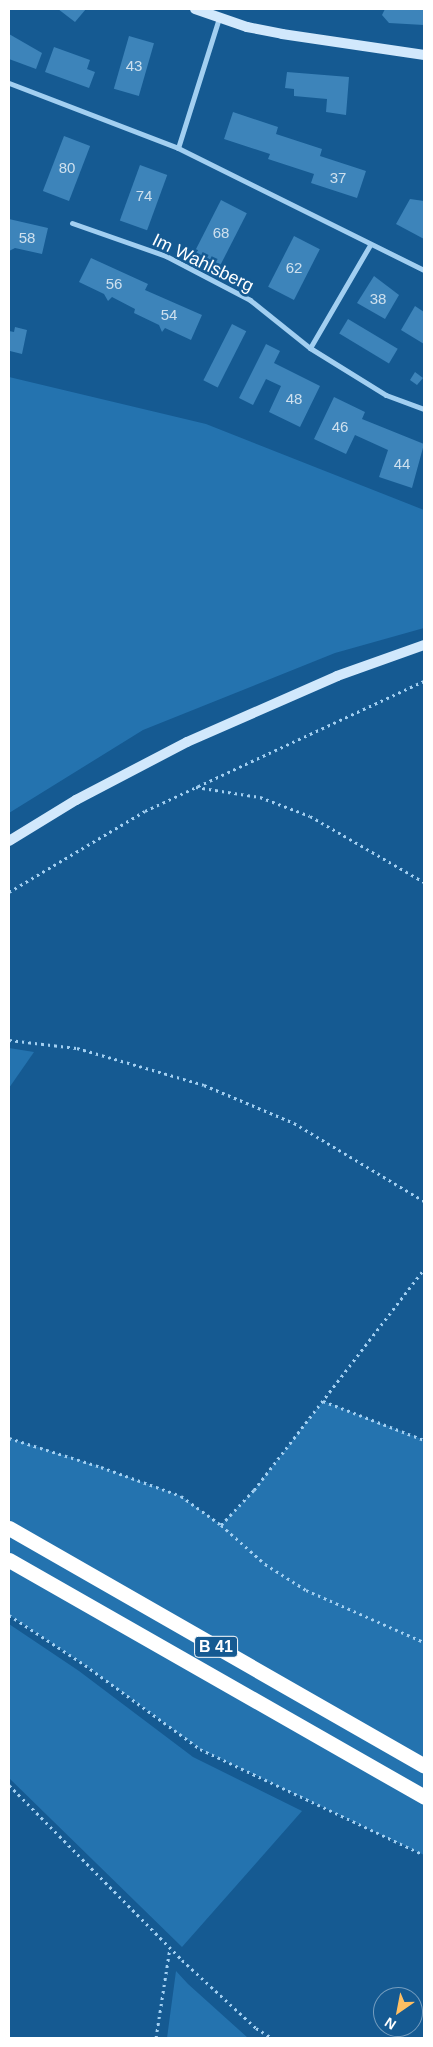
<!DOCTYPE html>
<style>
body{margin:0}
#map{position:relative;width:433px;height:2047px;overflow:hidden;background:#155a92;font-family:Arial,sans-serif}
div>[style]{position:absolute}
.green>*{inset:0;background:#2473af}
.building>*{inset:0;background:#3d84ba;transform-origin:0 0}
.path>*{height:3px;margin-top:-1.5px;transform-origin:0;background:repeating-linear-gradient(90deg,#a2cff1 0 2.5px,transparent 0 6.5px)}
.street>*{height:5px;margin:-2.5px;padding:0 2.5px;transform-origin:2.5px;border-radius:2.5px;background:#a2cff1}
.secondary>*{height:10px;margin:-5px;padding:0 5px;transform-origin:5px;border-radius:5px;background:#d1e8fc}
.highway>*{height:15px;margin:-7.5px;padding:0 7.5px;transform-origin:7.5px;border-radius:7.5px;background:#fff}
span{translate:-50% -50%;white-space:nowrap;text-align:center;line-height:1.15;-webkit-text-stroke:5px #155a92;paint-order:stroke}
.number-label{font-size:15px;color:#cee0ee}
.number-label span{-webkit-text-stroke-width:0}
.shield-label span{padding:1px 4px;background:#155a92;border:1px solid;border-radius:4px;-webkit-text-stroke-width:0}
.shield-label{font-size:16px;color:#fff;font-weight:700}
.street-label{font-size:18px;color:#fff}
.frame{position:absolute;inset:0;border:10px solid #fff;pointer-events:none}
.north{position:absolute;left:373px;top:1987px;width:50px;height:50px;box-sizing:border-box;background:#155a92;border:1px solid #739cbe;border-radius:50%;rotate:213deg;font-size:14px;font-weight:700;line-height:20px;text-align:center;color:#fff}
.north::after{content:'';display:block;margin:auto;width:18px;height:22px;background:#ffbf62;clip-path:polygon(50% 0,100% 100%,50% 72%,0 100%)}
</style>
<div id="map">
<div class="green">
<i style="clip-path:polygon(9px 377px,206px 424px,424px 510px,424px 628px,335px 653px,143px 730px,9px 813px)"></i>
<i style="clip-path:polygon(9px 1048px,34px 1052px,9px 1088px)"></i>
<i style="clip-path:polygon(323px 1401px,424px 1440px,424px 1855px,200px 1749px,85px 1665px,9px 1615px,9px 1438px,101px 1467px,181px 1496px,221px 1525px,254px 1490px)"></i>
<i style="clip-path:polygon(9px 1624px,79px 1671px,193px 1757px,302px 1811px,182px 1947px,9px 1778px)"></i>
<i style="clip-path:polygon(176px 1971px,188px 1984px,248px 2038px,167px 2038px)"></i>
</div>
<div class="building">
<i style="clip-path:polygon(58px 9px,86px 9px,75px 22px)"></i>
<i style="clip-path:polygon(385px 9px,424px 9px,424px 25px,389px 23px,382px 15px)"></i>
<i style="clip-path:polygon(9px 34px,42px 53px,36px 69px,9px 59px)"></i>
<i style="left:129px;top:36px;width:26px;height:55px;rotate:16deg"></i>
<i style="clip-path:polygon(54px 47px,90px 60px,87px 69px,95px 72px,89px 88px,45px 72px)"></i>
<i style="clip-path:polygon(287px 72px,349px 77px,346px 115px,326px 112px,327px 99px,294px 96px,294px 89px,285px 88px)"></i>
<i style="clip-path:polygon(233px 112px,278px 127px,276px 134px,322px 149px,320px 156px,366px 171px,357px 198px,311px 183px,314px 174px,268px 159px,270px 154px,224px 139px)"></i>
<i style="left:64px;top:136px;width:28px;height:59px;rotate:21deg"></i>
<i style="left:140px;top:165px;width:29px;height:59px;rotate:20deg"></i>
<i style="clip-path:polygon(410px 199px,424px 201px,424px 239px,396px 224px)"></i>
<i style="left:221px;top:200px;width:29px;height:58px;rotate:27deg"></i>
<i style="clip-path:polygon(9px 219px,48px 228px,42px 254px,15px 248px,9px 251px)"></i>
<i style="left:294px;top:236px;width:29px;height:57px;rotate:27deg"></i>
<i style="clip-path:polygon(91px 258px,148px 284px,145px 290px,202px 315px,191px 340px,165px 328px,162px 332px,159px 325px,134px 313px,135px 309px,112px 297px,108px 301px,104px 294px,79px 282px)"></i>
<i style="clip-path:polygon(374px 276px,399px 295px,385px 319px,357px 303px)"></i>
<i style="clip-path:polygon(415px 306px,424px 312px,424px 344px,401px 330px)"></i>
<i style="left:348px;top:319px;width:58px;height:17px;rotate:31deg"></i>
<i style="left:232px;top:324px;width:16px;height:63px;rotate:27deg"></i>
<i style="clip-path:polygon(15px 327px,27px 330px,22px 354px,10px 351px,9px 355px,9px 331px,14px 332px)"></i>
<i style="clip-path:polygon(266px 344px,280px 351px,274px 363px,320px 386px,300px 427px,269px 412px,281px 386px,266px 379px,253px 405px,239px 398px)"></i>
<i style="clip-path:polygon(415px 372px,423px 378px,417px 385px,410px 380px)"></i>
<i style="clip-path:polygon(334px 397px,365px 412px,362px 419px,424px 444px,412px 488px,379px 477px,388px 450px,355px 435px,346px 454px,314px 439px)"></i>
</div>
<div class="path">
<i style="left:196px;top:787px;width:65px;rotate:8.9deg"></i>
<i style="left:260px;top:797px;width:53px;rotate:20.8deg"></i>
<i style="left:310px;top:816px;width:132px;rotate:30.1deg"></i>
<i style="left:9px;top:892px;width:158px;rotate:-30.8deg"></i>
<i style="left:145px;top:811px;width:308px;rotate:-25deg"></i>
<i style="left:9px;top:1040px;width:68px;rotate:6.7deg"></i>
<i style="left:77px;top:1048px;width:132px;rotate:16.2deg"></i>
<i style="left:204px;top:1085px;width:98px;rotate:22.9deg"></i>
<i style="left:294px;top:1123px;width:152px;rotate:31deg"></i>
<i style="left:323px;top:1401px;width:108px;rotate:21.1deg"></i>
<i style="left:9px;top:1438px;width:96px;rotate:17.5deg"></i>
<i style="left:101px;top:1467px;width:85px;rotate:19.9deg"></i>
<i style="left:181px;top:1496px;width:49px;rotate:35.9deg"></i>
<i style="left:221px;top:1525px;width:59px;rotate:41.6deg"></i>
<i style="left:265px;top:1564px;width:49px;rotate:32.4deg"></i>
<i style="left:306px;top:1590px;width:129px;rotate:23.8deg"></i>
<i style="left:221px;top:1525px;width:48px;rotate:-46.7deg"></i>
<i style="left:254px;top:1490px;width:279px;rotate:-52.4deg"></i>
<i style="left:9px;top:1615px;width:91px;rotate:33.3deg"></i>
<i style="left:85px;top:1665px;width:142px;rotate:36.1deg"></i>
<i style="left:200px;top:1749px;width:248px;rotate:25.3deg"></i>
<i style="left:9px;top:1785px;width:246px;rotate:45.3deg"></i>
<i style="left:182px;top:1960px;width:100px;rotate:42.6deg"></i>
<i style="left:256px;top:2028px;width:19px;rotate:32deg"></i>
<i style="left:156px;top:2038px;width:91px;rotate:-81.2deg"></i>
</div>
<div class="street">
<i style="left:9px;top:83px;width:181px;rotate:21deg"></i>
<i style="left:178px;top:148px;width:275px;rotate:26.4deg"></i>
<i style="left:178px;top:148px;width:136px;rotate:-72.5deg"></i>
<i style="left:72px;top:223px;width:100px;rotate:19.3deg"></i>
<i style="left:166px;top:256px;width:95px;rotate:27.6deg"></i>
<i style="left:250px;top:300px;width:77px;rotate:38.7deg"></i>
<i style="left:310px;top:348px;width:89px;rotate:31.7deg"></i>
<i style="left:386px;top:395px;width:40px;rotate:20.2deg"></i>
<i style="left:310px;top:348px;width:119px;rotate:-59.8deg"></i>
</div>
<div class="secondary">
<i style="left:195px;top:9px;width:55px;rotate:19.1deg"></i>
<i style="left:247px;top:27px;width:36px;rotate:11deg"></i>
<i style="left:282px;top:34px;width:144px;rotate:8.4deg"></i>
<i style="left:9px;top:841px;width:79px;rotate:-31.5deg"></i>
<i style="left:76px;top:800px;width:125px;rotate:-27.6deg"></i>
<i style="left:187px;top:742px;width:164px;rotate:-23.7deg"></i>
<i style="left:337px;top:676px;width:92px;rotate:-19.6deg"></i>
</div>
<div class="highway">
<i style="left:9px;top:1528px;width:478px;rotate:29.8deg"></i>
<i style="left:9px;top:1560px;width:478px;rotate:29.7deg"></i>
</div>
<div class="number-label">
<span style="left:134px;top:66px">43</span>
<span style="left:67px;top:168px">80</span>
<span style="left:338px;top:178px">37</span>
<span style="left:144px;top:196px">74</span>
<span style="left:221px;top:233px">68</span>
<span style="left:27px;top:238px">58</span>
<span style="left:294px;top:268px">62</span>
<span style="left:114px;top:284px">56</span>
<span style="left:378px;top:299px">38</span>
<span style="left:169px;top:315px">54</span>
<span style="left:294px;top:399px">48</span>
<span style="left:340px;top:427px">46</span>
<span style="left:402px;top:464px">44</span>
</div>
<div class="shield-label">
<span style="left:216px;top:1647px">B 41</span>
</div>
<div class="street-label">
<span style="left:203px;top:263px;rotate:26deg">Im Wahlsberg</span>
</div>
<div class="frame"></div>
<div class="north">N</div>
</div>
